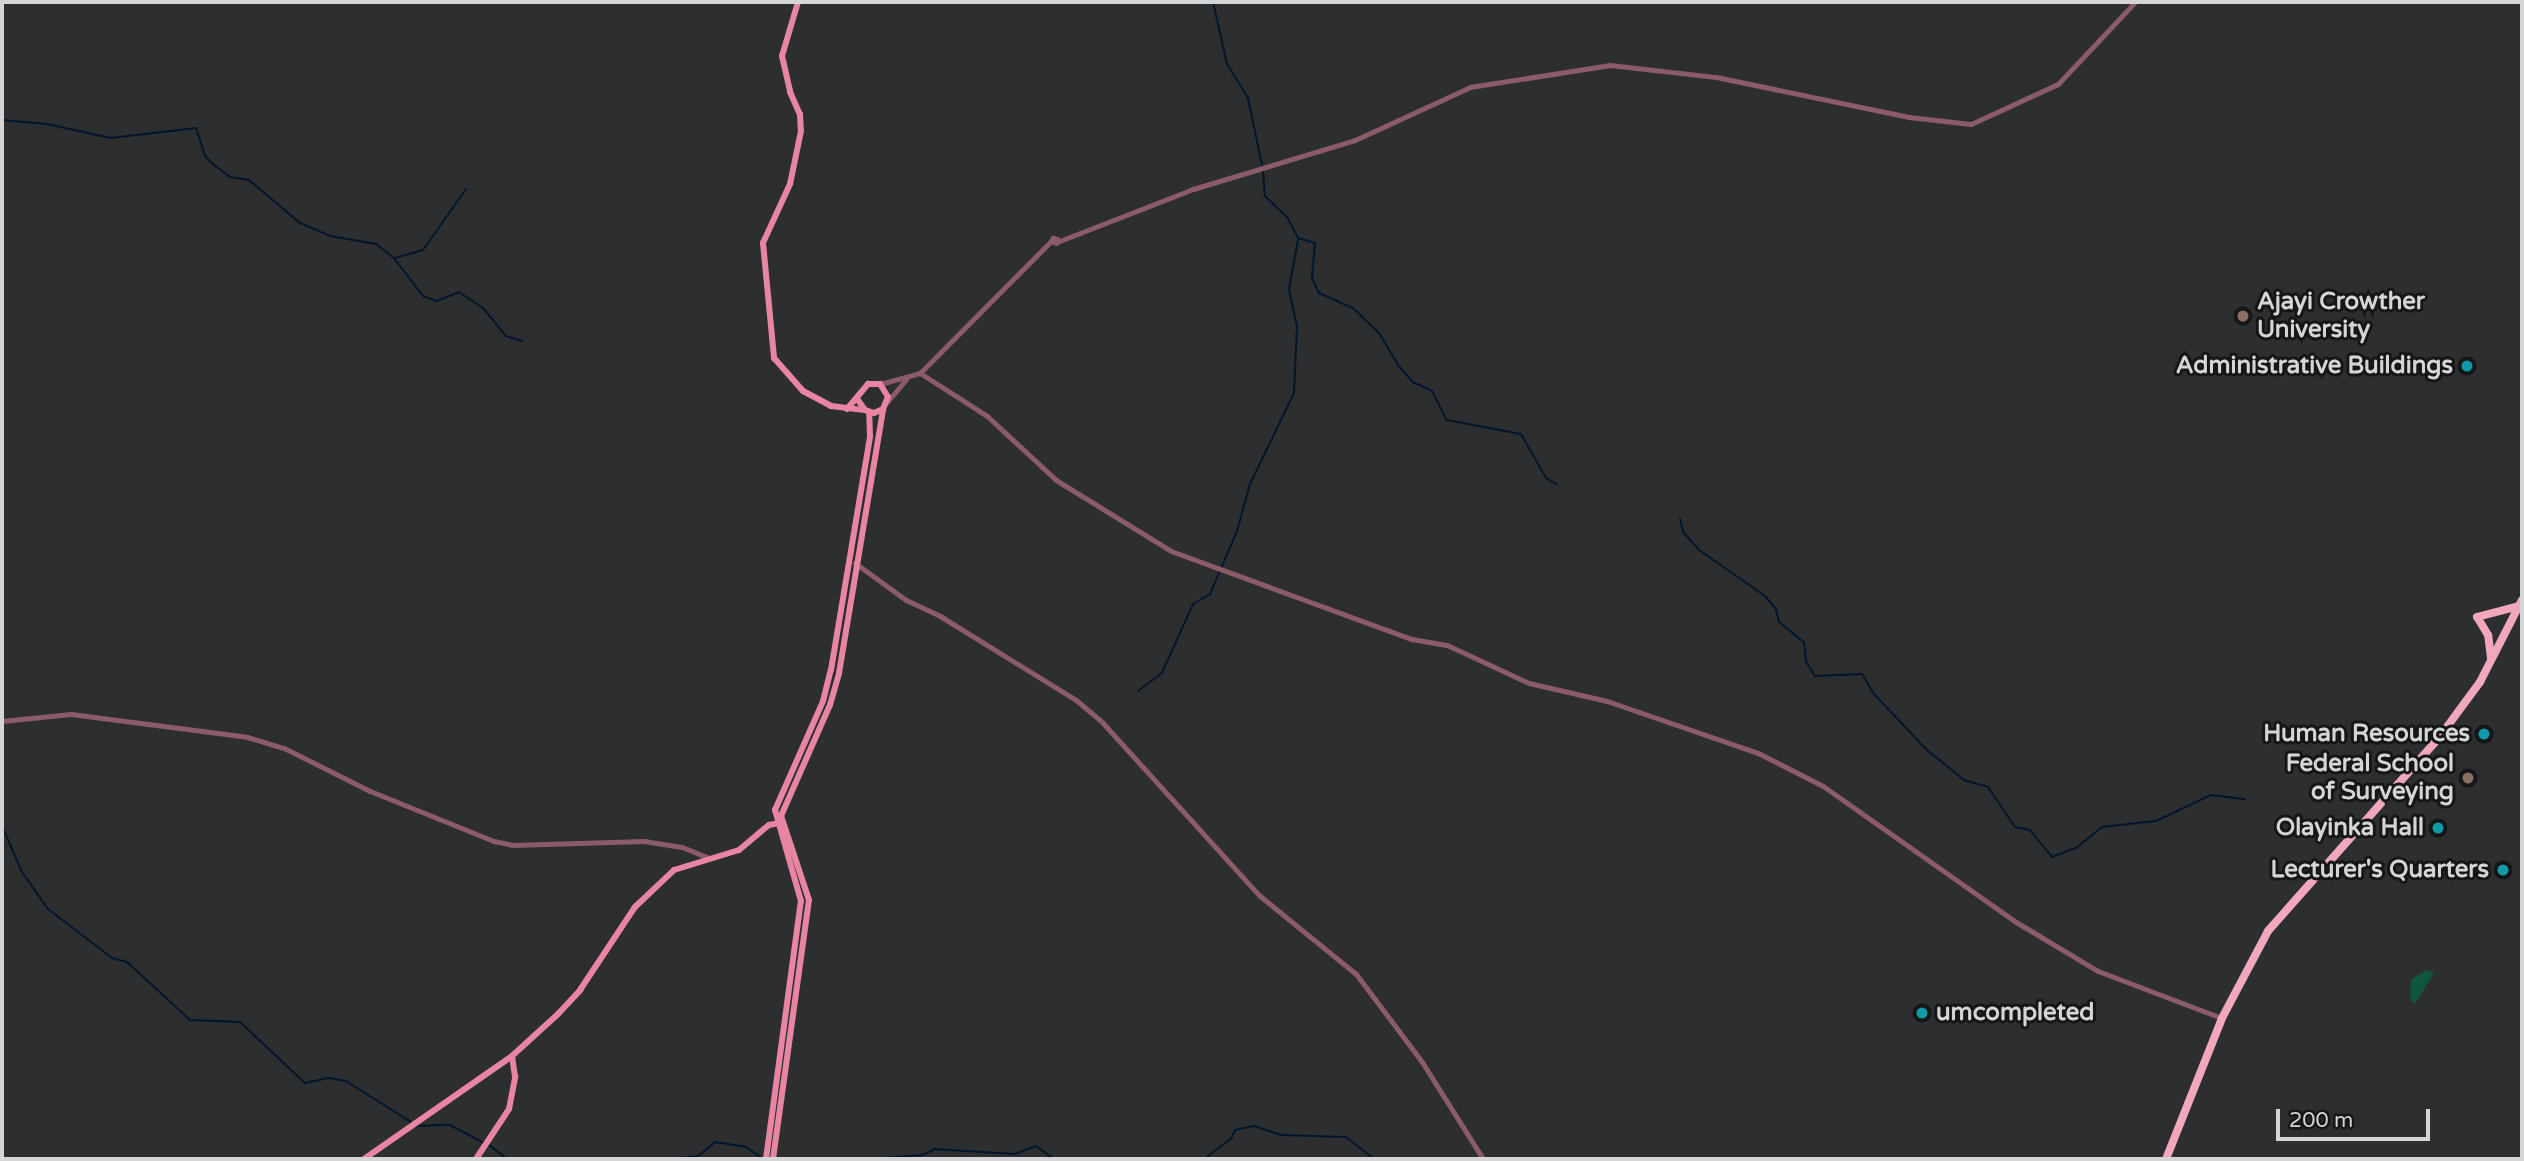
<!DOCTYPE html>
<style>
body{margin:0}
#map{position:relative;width:2524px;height:1161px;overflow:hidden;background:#2d2e30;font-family:"Varela Round",sans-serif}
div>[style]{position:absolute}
.green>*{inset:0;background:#0e563c}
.stream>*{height:2px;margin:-1px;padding:0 1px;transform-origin:1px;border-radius:1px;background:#02162c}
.minor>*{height:5px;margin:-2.5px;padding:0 2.5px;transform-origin:2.5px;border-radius:2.5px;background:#8c5b68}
.major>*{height:6px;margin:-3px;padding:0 3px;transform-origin:3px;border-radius:3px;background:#e885a2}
.highway>*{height:8px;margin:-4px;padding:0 4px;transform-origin:4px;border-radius:4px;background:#f1a8bc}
.dots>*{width:19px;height:19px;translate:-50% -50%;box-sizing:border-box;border:4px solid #151617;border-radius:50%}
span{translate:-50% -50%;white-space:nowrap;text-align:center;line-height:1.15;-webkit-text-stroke:6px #151617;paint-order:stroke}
.poi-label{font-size:24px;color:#d5d5d7;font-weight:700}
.left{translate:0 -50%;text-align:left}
.right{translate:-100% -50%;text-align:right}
.frame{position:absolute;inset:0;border:4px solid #d5d5d7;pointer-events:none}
.scale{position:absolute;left:2276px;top:1109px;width:154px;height:32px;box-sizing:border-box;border:4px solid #d5d5d7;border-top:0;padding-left:9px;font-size:21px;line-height:24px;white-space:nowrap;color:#d5d5d7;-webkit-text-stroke:5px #151617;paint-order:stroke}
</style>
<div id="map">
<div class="green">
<i style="clip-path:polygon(2426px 970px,2434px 973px,2415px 1004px,2410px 999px,2411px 980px)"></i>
</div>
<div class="stream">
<i style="left:1213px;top:2px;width:64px;rotate:77.3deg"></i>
<i style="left:1227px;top:64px;width:40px;rotate:58deg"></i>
<i style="left:1248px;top:98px;width:68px;rotate:78.2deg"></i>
<i style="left:2px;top:120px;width:45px;rotate:5.1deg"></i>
<i style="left:47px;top:124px;width:65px;rotate:12.5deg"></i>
<i style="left:110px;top:138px;width:87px;rotate:-6.6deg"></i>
<i style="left:196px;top:128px;width:29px;rotate:72deg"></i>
<i style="left:205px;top:156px;width:13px;rotate:45deg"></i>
<i style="left:214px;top:165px;width:20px;rotate:37deg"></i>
<i style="left:230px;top:177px;width:19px;rotate:9deg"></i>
<i style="left:249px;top:180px;width:67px;rotate:40.1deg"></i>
<i style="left:300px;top:223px;width:33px;rotate:23deg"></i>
<i style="left:330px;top:236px;width:47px;rotate:9.9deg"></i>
<i style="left:376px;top:244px;width:23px;rotate:38deg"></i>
<i style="left:394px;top:258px;width:48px;rotate:52.7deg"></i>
<i style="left:423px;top:296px;width:15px;rotate:20deg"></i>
<i style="left:437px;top:301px;width:24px;rotate:-22deg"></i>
<i style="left:459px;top:292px;width:30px;rotate:34deg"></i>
<i style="left:484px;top:309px;width:35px;rotate:51deg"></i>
<i style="left:506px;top:336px;width:17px;rotate:17deg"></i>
<i style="left:1263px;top:170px;width:26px;rotate:86deg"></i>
<i style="left:1265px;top:196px;width:30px;rotate:44deg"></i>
<i style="left:1287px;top:217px;width:24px;rotate:62deg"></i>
<i style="left:1298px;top:238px;width:18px;rotate:16deg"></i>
<i style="left:1315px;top:243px;width:35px;rotate:95deg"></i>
<i style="left:1312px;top:278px;width:17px;rotate:65deg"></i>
<i style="left:1319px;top:293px;width:37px;rotate:24deg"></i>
<i style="left:1353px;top:308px;width:36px;rotate:44deg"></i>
<i style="left:1379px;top:333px;width:37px;rotate:59deg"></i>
<i style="left:1398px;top:365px;width:23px;rotate:49deg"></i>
<i style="left:1413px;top:382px;width:21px;rotate:25deg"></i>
<i style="left:1432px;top:391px;width:33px;rotate:63deg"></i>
<i style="left:1447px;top:420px;width:75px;rotate:10.7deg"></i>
<i style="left:1521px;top:434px;width:51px;rotate:60.4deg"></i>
<i style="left:1546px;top:478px;width:12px;rotate:31deg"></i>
<i style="left:395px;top:258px;width:29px;rotate:-16deg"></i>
<i style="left:423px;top:250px;width:75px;rotate:-54.8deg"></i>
<i style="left:1680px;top:519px;width:13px;rotate:77deg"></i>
<i style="left:1683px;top:532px;width:24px;rotate:48deg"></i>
<i style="left:1699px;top:550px;width:80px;rotate:34.9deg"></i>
<i style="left:1765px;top:596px;width:17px;rotate:50deg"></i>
<i style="left:1776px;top:609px;width:13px;rotate:77deg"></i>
<i style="left:1779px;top:622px;width:32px;rotate:39deg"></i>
<i style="left:1804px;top:642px;width:20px;rotate:84deg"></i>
<i style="left:1806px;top:662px;width:17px;rotate:57deg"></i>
<i style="left:1815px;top:676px;width:47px;rotate:-2.4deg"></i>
<i style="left:1862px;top:674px;width:23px;rotate:59deg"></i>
<i style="left:1874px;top:694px;width:77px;rotate:46.6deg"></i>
<i style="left:1927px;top:750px;width:48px;rotate:39deg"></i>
<i style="left:1964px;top:780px;width:25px;rotate:16deg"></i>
<i style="left:1988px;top:787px;width:48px;rotate:56deg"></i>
<i style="left:2015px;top:827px;width:15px;rotate:11deg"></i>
<i style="left:2030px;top:830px;width:35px;rotate:51deg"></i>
<i style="left:2052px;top:857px;width:26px;rotate:-21deg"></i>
<i style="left:2076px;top:848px;width:33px;rotate:-39deg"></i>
<i style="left:2102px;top:827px;width:54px;rotate:-6.3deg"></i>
<i style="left:2156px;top:821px;width:61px;rotate:-25.3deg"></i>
<i style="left:2211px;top:795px;width:34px;rotate:7deg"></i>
<i style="left:1138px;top:691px;width:30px;rotate:-37deg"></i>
<i style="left:1162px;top:673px;width:76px;rotate:-65.8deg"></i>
<i style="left:1193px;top:604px;width:20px;rotate:-30deg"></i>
<i style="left:1210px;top:594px;width:69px;rotate:-66.8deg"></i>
<i style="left:1237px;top:531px;width:49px;rotate:-74.5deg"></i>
<i style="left:1250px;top:484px;width:101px;rotate:-64.2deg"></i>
<i style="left:1294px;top:393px;width:66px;rotate:-87.4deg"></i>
<i style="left:1297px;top:327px;width:39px;rotate:-102deg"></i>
<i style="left:1289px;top:289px;width:50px;rotate:-79.6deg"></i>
<i style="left:2px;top:826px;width:50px;rotate:66.5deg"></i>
<i style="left:22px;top:872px;width:45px;rotate:54.9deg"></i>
<i style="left:48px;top:909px;width:81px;rotate:37.4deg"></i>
<i style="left:112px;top:958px;width:16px;rotate:15deg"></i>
<i style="left:127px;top:962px;width:86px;rotate:42.6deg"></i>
<i style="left:190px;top:1020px;width:50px;rotate:2.3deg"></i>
<i style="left:240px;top:1022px;width:89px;rotate:43.2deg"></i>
<i style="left:305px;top:1083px;width:25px;rotate:-12deg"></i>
<i style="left:329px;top:1078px;width:17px;rotate:10deg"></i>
<i style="left:346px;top:1081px;width:77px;rotate:32.2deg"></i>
<i style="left:415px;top:1126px;width:35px;rotate:-2deg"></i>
<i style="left:450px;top:1125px;width:38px;rotate:28deg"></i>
<i style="left:489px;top:1145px;width:23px;rotate:38deg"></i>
<i style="left:670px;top:1159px;width:28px;rotate:-6deg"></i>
<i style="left:698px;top:1156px;width:22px;rotate:-39deg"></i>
<i style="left:715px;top:1142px;width:31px;rotate:9deg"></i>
<i style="left:746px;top:1147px;width:21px;rotate:35deg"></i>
<i style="left:869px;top:1159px;width:54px;rotate:-4.2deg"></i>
<i style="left:923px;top:1155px;width:13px;rotate:-27deg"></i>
<i style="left:935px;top:1149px;width:80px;rotate:3.6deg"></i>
<i style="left:1015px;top:1154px;width:22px;rotate:-21deg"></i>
<i style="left:1036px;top:1146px;width:22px;rotate:36deg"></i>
<i style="left:1204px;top:1159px;width:34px;rotate:-37deg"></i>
<i style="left:1231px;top:1139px;width:10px;rotate:-66deg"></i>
<i style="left:1235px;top:1130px;width:19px;rotate:-12deg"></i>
<i style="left:1254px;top:1126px;width:29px;rotate:18deg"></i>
<i style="left:1282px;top:1135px;width:64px;rotate:1.8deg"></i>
<i style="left:1346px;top:1137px;width:36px;rotate:38deg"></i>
</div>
<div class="minor">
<i style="left:1053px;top:238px;width:4px;rotate:14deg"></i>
<i style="left:1057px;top:239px;width:4px;rotate:104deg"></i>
<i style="left:1056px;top:243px;width:5px;rotate:-158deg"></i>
<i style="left:1051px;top:241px;width:4px;rotate:-56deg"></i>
<i style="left:1057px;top:242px;width:146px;rotate:-21.3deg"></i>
<i style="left:1193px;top:189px;width:169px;rotate:-16.8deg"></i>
<i style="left:1355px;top:140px;width:127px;rotate:-24.7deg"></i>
<i style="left:1470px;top:87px;width:142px;rotate:-8.9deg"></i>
<i style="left:1610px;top:65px;width:107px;rotate:6.5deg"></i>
<i style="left:1716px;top:77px;width:197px;rotate:11.7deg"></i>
<i style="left:1909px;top:117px;width:62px;rotate:6.4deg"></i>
<i style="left:1971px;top:124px;width:96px;rotate:-24.7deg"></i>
<i style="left:2058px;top:84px;width:112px;rotate:-46.8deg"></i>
<i style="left:920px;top:373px;width:80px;rotate:32.7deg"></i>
<i style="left:987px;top:416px;width:94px;rotate:42.8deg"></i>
<i style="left:1056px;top:480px;width:135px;rotate:31.7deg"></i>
<i style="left:1171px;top:551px;width:257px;rotate:20.1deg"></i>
<i style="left:1412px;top:639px;width:36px;rotate:10deg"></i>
<i style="left:1447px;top:645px;width:90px;rotate:24.9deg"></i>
<i style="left:1529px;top:683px;width:80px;rotate:13deg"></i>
<i style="left:1607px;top:701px;width:160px;rotate:19deg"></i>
<i style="left:1758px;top:753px;width:73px;rotate:26.9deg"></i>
<i style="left:1823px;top:786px;width:236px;rotate:35.2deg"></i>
<i style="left:2016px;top:922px;width:96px;rotate:30.9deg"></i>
<i style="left:2098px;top:971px;width:133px;rotate:20.8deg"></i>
<i style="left:880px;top:384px;width:41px;rotate:-15.4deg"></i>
<i style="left:920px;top:373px;width:186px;rotate:-45.2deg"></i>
<i style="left:887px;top:402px;width:30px;rotate:-50deg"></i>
<i style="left:855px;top:563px;width:63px;rotate:36deg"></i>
<i style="left:906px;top:600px;width:38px;rotate:25deg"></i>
<i style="left:940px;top:616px;width:160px;rotate:31.7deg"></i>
<i style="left:1076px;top:700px;width:34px;rotate:40deg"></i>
<i style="left:1102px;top:722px;width:235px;rotate:47.8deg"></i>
<i style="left:1260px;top:896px;width:124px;rotate:39.1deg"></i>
<i style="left:1356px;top:974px;width:110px;rotate:53.1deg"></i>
<i style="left:1422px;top:1062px;width:115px;rotate:57.8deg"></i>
<i style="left:2px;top:721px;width:69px;rotate:-5.8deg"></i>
<i style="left:71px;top:714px;width:177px;rotate:7.4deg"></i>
<i style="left:247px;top:737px;width:39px;rotate:17deg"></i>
<i style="left:284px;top:748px;width:96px;rotate:26.6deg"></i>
<i style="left:370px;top:791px;width:134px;rotate:22deg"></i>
<i style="left:494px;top:841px;width:19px;rotate:12deg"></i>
<i style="left:513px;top:845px;width:131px;rotate:-1.7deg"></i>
<i style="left:644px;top:841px;width:38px;rotate:9deg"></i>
<i style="left:682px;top:847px;width:27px;rotate:22deg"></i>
</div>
<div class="major">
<i style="left:798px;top:2px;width:56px;rotate:106.5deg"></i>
<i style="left:782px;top:56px;width:37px;rotate:77deg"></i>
<i style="left:790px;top:92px;width:24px;rotate:66deg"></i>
<i style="left:800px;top:114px;width:17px;rotate:87deg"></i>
<i style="left:801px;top:131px;width:54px;rotate:101.7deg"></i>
<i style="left:790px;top:184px;width:65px;rotate:114.6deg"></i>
<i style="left:763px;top:243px;width:116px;rotate:84.5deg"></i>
<i style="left:774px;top:358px;width:44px;rotate:48.7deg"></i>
<i style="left:803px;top:391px;width:32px;rotate:28deg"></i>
<i style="left:831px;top:406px;width:34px;rotate:7deg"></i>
<i style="left:847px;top:409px;width:33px;rotate:-50deg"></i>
<i style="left:868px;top:384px;width:12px"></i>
<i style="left:880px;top:384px;width:15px;rotate:58deg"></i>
<i style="left:888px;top:397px;width:13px;rotate:113deg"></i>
<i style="left:883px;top:409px;width:10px;rotate:156deg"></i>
<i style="left:874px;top:413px;width:9px;rotate:-162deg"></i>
<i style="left:865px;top:410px;width:12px;rotate:-125deg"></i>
<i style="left:364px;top:1159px;width:180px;rotate:-34.8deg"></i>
<i style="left:512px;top:1056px;width:62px;rotate:-42.4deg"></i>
<i style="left:558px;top:1014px;width:33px;rotate:-47deg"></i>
<i style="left:580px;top:990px;width:100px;rotate:-56.5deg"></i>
<i style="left:635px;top:907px;width:54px;rotate:-43.5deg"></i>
<i style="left:674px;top:870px;width:68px;rotate:-17.1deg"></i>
<i style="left:739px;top:850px;width:39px;rotate:-40deg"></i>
<i style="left:769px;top:825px;width:10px;rotate:-11deg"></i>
<i style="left:476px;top:1159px;width:60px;rotate:-56.6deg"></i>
<i style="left:509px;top:1109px;width:33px;rotate:-79deg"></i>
<i style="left:515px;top:1077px;width:21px;rotate:-98deg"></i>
<i style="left:766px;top:1159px;width:260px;rotate:-82.3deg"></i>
<i style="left:801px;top:901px;width:95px;rotate:-105.9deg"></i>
<i style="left:775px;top:810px;width:119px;rotate:-66.2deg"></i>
<i style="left:823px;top:701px;width:32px;rotate:-76deg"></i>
<i style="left:831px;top:670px;width:237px;rotate:-80.5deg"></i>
<i style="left:870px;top:436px;width:24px;rotate:-92deg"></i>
<i style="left:773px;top:1159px;width:261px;rotate:-82.1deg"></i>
<i style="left:809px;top:900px;width:89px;rotate:-108.4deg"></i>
<i style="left:781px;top:816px;width:121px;rotate:-66.2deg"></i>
<i style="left:830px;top:705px;width:33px;rotate:-74deg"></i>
<i style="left:839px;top:673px;width:268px;rotate:-80.5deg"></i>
</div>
<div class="highway">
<i style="left:2491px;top:658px;width:23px;rotate:-97deg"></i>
<i style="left:2488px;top:635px;width:21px;rotate:-121deg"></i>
<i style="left:2477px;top:617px;width:43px;rotate:-14.7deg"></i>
<i style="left:2166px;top:1159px;width:152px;rotate:-68.3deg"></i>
<i style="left:2222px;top:1018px;width:98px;rotate:-62.1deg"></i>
<i style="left:2268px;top:931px;width:256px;rotate:-48.5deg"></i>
<i style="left:2438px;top:739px;width:71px;rotate:-53.6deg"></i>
<i style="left:2480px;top:682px;width:92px;rotate:-62.9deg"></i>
</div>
<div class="dots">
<i style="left:2243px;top:316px;background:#8d6e63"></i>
<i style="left:2467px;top:366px;background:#0f9aa8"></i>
<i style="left:2484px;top:734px;background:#0f9aa8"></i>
<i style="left:2468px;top:778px;background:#8d6e63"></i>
<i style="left:2438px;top:828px;background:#0f9aa8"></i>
<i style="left:2503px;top:870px;background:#0f9aa8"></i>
<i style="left:1922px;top:1013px;background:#0f9aa8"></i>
</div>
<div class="poi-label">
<span class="left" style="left:2257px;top:316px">Ajayi Crowther<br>University</span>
<span class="right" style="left:2453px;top:366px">Administrative Buildings</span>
<span class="right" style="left:2470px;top:734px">Human Resources</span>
<span class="right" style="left:2454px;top:778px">Federal School<br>of Surveying</span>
<span class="right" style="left:2424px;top:828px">Olayinka Hall</span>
<span class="right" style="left:2489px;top:870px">Lecturer's Quarters</span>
<span class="left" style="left:1936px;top:1013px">umcompleted</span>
</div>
<div class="frame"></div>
<div class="scale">200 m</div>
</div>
